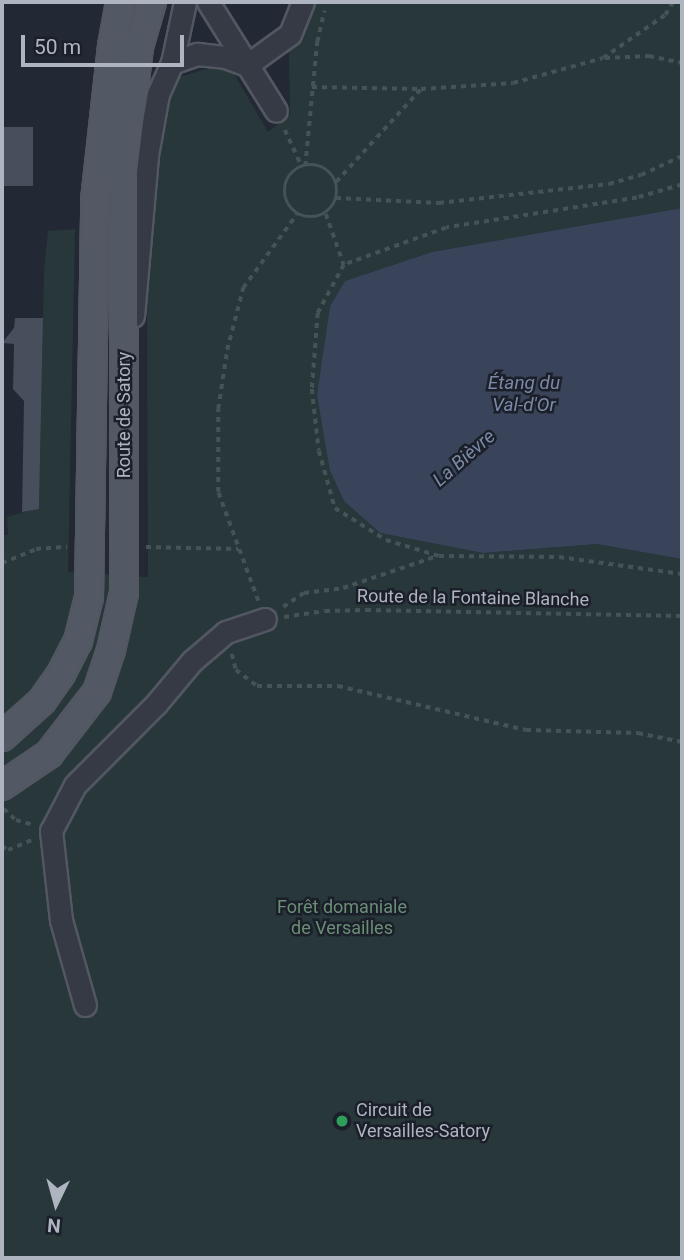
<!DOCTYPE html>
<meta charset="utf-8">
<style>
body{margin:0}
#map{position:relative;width:684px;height:1260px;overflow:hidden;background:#222834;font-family:Roboto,sans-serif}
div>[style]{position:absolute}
.green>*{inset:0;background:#283739}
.water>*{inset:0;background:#39445b}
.building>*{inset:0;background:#474e5c;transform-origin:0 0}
.path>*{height:3.5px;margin-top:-1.75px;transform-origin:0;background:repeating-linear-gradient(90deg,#455256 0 5px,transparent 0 10px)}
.path>.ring{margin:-1.75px;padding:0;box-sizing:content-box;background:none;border:3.5px solid #455256;border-radius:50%}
.roads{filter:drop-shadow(2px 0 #525762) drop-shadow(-2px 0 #525762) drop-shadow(0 2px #525762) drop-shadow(0 -2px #525762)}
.minor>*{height:21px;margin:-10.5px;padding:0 10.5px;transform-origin:10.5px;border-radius:10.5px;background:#353a44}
.major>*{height:26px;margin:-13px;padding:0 13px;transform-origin:13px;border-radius:13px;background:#535964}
.dots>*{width:19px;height:19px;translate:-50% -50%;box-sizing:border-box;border:4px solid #1b1f29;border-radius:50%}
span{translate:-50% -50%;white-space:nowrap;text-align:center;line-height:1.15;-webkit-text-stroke:5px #1b1f29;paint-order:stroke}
.street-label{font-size:18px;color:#afb4c1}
.park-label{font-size:18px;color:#6a8e76}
.poi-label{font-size:18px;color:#afb4c1}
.left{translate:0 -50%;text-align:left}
.water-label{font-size:19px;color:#7b89a6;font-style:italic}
.frame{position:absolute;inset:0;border:4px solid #afb4c1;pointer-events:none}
.north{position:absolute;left:21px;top:1169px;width:70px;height:70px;-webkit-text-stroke:5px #1b1f29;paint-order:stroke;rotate:185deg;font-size:19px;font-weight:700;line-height:28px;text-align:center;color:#afb4c1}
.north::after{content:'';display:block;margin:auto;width:24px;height:32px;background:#afb4c1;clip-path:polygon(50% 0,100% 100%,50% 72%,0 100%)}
.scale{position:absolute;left:21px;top:35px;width:163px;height:32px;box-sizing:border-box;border:4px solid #afb4c1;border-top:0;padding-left:9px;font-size:21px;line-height:24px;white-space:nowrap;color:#afb4c1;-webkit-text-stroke:5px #1b1f29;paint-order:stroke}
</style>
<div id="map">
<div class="green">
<i style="clip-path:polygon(288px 2px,682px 2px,682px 208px,432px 252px,345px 281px,330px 306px,324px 347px,330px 471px,344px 501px,380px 533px,483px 553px,597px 544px,682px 559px,682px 1258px,2px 1258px,2px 535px,8px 535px,7px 517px,39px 508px,44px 271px,48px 231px,75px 229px,68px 572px,148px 577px,147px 299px,163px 103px,176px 78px,213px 67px,233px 72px,268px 132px,290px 114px)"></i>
</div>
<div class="water">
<i style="clip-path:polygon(682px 208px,682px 559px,597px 544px,483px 553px,380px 533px,344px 501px,330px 471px,317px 395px,330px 306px,345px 281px,432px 252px)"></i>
</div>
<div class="building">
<i style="left:2px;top:127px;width:31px;height:59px"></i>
<i style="clip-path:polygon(15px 318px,43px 318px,39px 509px,22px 512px,24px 401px,13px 389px,14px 344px,2px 343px,14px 328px)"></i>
</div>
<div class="path">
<i style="left:605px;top:58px;width:44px;rotate:-2.6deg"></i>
<i style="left:649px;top:56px;width:34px;rotate:12deg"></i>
<i style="left:312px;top:87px;width:109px;rotate:1.1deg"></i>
<i style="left:285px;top:130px;width:41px;rotate:65.3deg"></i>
<i class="ring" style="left:285px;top:165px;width:48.5px;height:48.5px"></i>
<i style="left:305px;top:166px;width:125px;rotate:-84.5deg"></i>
<i style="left:317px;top:42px;width:32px;rotate:-77deg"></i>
<i style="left:336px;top:182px;width:126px;rotate:-47.6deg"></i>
<i style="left:421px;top:89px;width:92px;rotate:-3.7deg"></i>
<i style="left:513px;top:83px;width:93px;rotate:-15.5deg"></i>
<i style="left:603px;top:58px;width:75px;rotate:-34.7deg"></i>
<i style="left:665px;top:15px;width:15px;rotate:-58deg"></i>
<i style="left:682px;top:185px;width:47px;rotate:163.9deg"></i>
<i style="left:637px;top:198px;width:193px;rotate:171.1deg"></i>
<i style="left:446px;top:228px;width:109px;rotate:160.1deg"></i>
<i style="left:344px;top:265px;width:55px;rotate:118.4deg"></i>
<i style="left:318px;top:313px;width:76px;rotate:94.5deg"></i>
<i style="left:312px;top:389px;width:62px;rotate:83.6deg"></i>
<i style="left:319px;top:451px;width:59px;rotate:74.3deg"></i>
<i style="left:335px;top:508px;width:60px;rotate:32.1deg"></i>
<i style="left:386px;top:540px;width:55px;rotate:16.8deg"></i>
<i style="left:439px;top:556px;width:120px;rotate:0.5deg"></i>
<i style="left:559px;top:557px;width:124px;rotate:7.9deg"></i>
<i style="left:336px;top:198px;width:103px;rotate:2.8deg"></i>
<i style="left:439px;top:203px;width:171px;rotate:-6.4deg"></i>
<i style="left:609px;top:184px;width:33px;rotate:-16deg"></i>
<i style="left:641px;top:175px;width:45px;rotate:-24.9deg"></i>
<i style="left:326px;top:214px;width:54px;rotate:70.6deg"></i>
<i style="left:146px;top:547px;width:92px;rotate:1.2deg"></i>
<i style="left:2px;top:563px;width:37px;rotate:-22deg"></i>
<i style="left:36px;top:549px;width:31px;rotate:-4deg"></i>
<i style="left:258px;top:601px;width:116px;rotate:-110.2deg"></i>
<i style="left:218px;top:492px;width:83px;rotate:-90deg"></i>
<i style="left:218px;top:409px;width:60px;rotate:-81.3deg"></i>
<i style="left:227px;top:350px;width:64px;rotate:-75.5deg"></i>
<i style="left:243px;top:288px;width:92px;rotate:-53.9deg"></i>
<i style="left:283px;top:607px;width:25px;rotate:-34deg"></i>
<i style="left:304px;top:593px;width:39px;rotate:-7deg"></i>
<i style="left:343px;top:588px;width:99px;rotate:-18.8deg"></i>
<i style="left:284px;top:617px;width:41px;rotate:-8.3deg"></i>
<i style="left:325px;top:611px;width:41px;rotate:-1.4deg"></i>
<i style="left:366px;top:610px;width:316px;rotate:1.1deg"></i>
<i style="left:232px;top:654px;width:16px;rotate:76deg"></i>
<i style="left:236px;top:670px;width:26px;rotate:37deg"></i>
<i style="left:257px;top:686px;width:81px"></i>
<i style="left:338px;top:686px;width:193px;rotate:13.2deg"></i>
<i style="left:526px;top:730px;width:112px;rotate:1.5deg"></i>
<i style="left:638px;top:733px;width:45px;rotate:11.6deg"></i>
<i style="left:4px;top:809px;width:16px;rotate:43deg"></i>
<i style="left:16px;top:820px;width:18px;rotate:16deg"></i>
<i style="left:2px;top:846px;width:7px;rotate:34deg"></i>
<i style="left:8px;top:850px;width:26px;rotate:-23deg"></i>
</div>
<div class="roads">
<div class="minor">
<i style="left:208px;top:2px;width:128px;rotate:58deg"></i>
<i style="left:172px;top:63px;width:27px;rotate:-20deg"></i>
<i style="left:197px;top:54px;width:28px;rotate:6deg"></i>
<i style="left:225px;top:57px;width:23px;rotate:20deg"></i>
<i style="left:247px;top:65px;width:53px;rotate:-35.8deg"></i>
<i style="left:290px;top:34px;width:35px;rotate:-68deg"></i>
<i style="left:133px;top:316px;width:162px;rotate:-85deg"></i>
<i style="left:147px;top:155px;width:62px;rotate:-79.8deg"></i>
<i style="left:158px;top:94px;width:34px;rotate:-66deg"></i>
<i style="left:172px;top:63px;width:62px;rotate:-78deg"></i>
<i style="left:85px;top:1005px;width:88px;rotate:-105.8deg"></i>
<i style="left:61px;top:920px;width:90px;rotate:-96.4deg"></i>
<i style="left:51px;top:831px;width:52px;rotate:-62.4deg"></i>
<i style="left:75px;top:785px;width:115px;rotate:-45deg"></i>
<i style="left:156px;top:704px;width:56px;rotate:-50.1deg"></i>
<i style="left:192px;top:661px;width:45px;rotate:-40.5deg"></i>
<i style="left:226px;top:632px;width:41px;rotate:-18.4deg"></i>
</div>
<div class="major">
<i style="left:2px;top:737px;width:54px;rotate:-42deg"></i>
<i style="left:42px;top:701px;width:33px;rotate:-55deg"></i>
<i style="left:61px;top:674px;width:37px;rotate:-63deg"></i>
<i style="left:78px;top:641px;width:45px;rotate:-76deg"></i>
<i style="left:89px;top:597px;width:397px;rotate:-89.1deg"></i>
<i style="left:95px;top:200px;width:155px;rotate:-83.7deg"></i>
<i style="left:112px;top:46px;width:45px;rotate:-79.7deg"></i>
<i style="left:2px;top:786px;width:57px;rotate:-34.2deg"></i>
<i style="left:49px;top:754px;width:78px;rotate:-52.3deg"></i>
<i style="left:97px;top:692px;width:44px;rotate:-71.6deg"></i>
<i style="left:111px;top:650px;width:58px;rotate:-77.2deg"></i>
<i style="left:124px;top:593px;width:422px;rotate:-90deg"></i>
<i style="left:124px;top:171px;width:125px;rotate:-83.1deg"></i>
<i style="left:139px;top:47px;width:47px;rotate:-73.9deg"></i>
</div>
</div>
<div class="dots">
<i style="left:342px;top:1121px;background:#2e9e5b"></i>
</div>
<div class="street-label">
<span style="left:124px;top:415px;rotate:-90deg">Route de Satory</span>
<span style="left:473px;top:598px;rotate:1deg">Route de la Fontaine Blanche</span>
</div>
<div class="park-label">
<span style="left:342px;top:918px">Forêt domaniale<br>de Versailles</span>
</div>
<div class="poi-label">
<span class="left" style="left:356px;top:1121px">Circuit de<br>Versailles-Satory</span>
</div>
<div class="water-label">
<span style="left:524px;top:394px">Étang du<br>Val-d'Or</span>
<span style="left:464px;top:458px;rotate:-41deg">La Bièvre</span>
</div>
<div class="frame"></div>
<div class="north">N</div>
<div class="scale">50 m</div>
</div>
